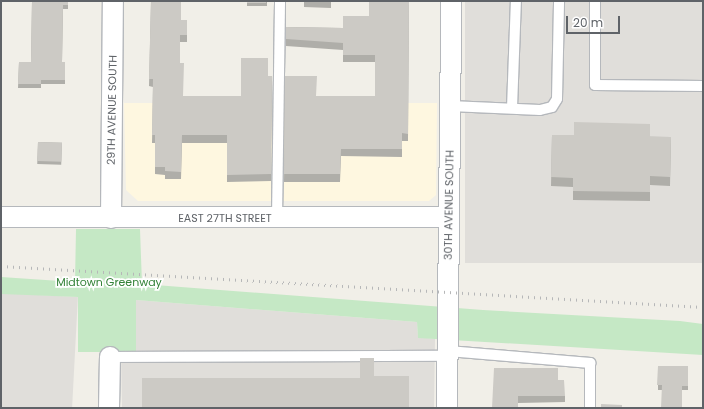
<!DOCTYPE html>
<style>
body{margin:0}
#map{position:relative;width:704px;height:409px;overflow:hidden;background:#f1efe8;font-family:Poppins,sans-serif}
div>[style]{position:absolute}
.commercial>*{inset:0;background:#fef7e0}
.industrial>*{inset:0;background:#e0deda;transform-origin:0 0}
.green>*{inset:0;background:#c5e8c5}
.roads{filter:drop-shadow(1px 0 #b5b8bc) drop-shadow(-1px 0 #b5b8bc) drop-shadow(0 1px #b5b8bc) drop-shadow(0 -1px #b5b8bc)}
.lane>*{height:10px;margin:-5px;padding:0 5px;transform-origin:5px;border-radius:5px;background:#fff}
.street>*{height:20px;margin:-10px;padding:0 10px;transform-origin:10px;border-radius:10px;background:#fff}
.rail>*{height:3px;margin-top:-1.5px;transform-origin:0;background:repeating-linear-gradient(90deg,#b6b7b8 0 1px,transparent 0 6px)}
.wall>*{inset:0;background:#afaea9;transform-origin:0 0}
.building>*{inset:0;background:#cccac5;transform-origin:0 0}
span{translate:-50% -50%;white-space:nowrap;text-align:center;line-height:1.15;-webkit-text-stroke:3.5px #fff;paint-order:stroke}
.street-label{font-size:11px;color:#5f6368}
.park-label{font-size:11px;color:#348238}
.frame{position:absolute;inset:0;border:2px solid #5f6368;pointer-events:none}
.scale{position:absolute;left:566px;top:16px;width:54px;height:18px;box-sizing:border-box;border:2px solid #5f6368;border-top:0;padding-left:5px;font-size:12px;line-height:14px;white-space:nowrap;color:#5f6368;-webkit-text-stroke:3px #fff;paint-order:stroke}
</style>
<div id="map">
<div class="commercial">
<i style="clip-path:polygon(124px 103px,437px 103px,436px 195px,429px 201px,138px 201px,126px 190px)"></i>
</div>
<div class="industrial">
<i style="left:465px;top:1px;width:238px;height:262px"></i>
<i style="left:1px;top:293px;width:77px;height:115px;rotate:3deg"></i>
<i style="clip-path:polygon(136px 300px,417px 322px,418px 337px,435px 339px,434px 408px,122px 408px,121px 352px,136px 352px)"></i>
</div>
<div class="green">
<i style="clip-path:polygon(76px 229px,140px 229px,142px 284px,483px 310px,680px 321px,703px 324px,703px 355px,418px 338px,417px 322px,136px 300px,136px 352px,78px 352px,78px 297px,1px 294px,1px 277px,75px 282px)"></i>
</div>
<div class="roads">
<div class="lane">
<i style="left:595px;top:1px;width:84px;rotate:90deg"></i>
<i style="left:595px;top:85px;width:108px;rotate:0.5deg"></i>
<i style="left:450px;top:106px;width:90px;rotate:2.5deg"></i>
<i style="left:540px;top:110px;width:12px;rotate:-14deg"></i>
<i style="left:552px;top:107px;width:9px;rotate:-58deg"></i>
<i style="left:557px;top:99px;width:98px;rotate:-88.8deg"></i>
<i style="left:512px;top:108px;width:107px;rotate:-87.9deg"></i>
<i style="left:277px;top:218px;width:217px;rotate:-89.2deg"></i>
<i style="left:448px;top:351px;width:143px;rotate:4.8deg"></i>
<i style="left:590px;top:363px;width:45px;rotate:90deg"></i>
<i style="left:110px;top:357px;width:337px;rotate:-0.2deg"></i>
</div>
<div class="street">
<i style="left:1px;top:217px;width:448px"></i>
<i style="left:111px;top:218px;width:217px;rotate:-89.5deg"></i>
<i style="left:109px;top:408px;width:51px;rotate:-88.9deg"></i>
<i style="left:447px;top:408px;width:407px;rotate:-89.4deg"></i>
</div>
</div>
<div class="rail">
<i style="left:1px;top:266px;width:703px;rotate:3.34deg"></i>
</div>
<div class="wall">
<i style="clip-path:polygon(32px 1px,68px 1px,68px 9px,63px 9px,62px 62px,65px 62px,65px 84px,41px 84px,41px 88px,18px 88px,19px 62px,31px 62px)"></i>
<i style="clip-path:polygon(151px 1px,181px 20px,187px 20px,187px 42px,180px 42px,180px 63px,183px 96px,241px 96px,268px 76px,272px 76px,271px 181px,227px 182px,227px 143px,182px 143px,181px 179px,165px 179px,165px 175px,155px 174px,155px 143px,152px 143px,153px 87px,149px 86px)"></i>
<i style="left:247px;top:1px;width:20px;height:5px"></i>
<i style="clip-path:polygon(304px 1px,331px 1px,331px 8px,304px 7px)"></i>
<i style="clip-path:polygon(409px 1px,408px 141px,402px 141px,402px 157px,341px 156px,340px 182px,284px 182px,285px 76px,316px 96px,375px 96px,375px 62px,343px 62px,343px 50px,286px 46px,286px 27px,343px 28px,369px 16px)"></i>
<i style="clip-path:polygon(552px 135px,671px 137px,670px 186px,650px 185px,650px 201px,573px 200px,573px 187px,551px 186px)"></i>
<i style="left:38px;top:142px;width:24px;height:22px;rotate:2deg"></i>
<i style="left:658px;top:366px;width:30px;height:24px"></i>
<i style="clip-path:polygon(494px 368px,565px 396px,565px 402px,518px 403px)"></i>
</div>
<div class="building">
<i style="clip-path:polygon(32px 1px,68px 1px,68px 5px,63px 5px,62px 62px,65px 62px,65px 80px,41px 80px,41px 84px,18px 84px,19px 62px,31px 62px)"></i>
<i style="clip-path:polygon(151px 1px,181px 1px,181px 20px,187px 20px,187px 35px,180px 35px,180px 63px,184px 63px,183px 96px,241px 96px,241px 58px,268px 58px,268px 76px,272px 76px,271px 174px,227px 175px,227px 135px,182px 135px,181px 172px,165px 171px,165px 167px,155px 167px,155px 135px,152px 135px,153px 79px,149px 79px)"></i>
<i style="left:247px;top:1px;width:19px;height:2px"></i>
<i style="left:304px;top:1px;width:27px;height:1px"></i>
<i style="clip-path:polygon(369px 1px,409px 1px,408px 134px,402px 133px,402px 149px,341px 149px,340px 174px,284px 174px,285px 76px,317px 76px,316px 96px,375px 96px,375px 55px,343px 55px,343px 43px,286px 39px,286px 27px,343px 28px,343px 16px,369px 16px)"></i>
<i style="clip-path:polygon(574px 122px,650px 124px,650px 137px,671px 137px,670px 177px,650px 176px,650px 192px,573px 191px,573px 178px,551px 177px,552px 135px,574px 135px)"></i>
<i style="left:38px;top:142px;width:24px;height:19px;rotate:2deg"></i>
<i style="clip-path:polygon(360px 358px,374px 358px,374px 376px,409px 376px,409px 408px,142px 408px,142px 378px,360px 378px)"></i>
<i style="clip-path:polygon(658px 366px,688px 366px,688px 386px,682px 386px,682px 408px,661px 408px,662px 385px,657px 385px)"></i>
<i style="clip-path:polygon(494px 368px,558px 368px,558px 380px,564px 380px,565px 396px,518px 396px,518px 408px,492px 408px)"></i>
<i style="clip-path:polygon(601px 404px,622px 405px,622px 408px,601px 408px)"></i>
</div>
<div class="street-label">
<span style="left:112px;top:110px;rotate:-89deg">29TH AVENUE SOUTH</span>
<span style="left:449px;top:205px;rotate:-89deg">30TH AVENUE SOUTH</span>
<span style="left:225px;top:218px">EAST 27TH STREET</span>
</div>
<div class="park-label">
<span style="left:109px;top:282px">Midtown Greenway</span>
</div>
<div class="frame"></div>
<div class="scale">20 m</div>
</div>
